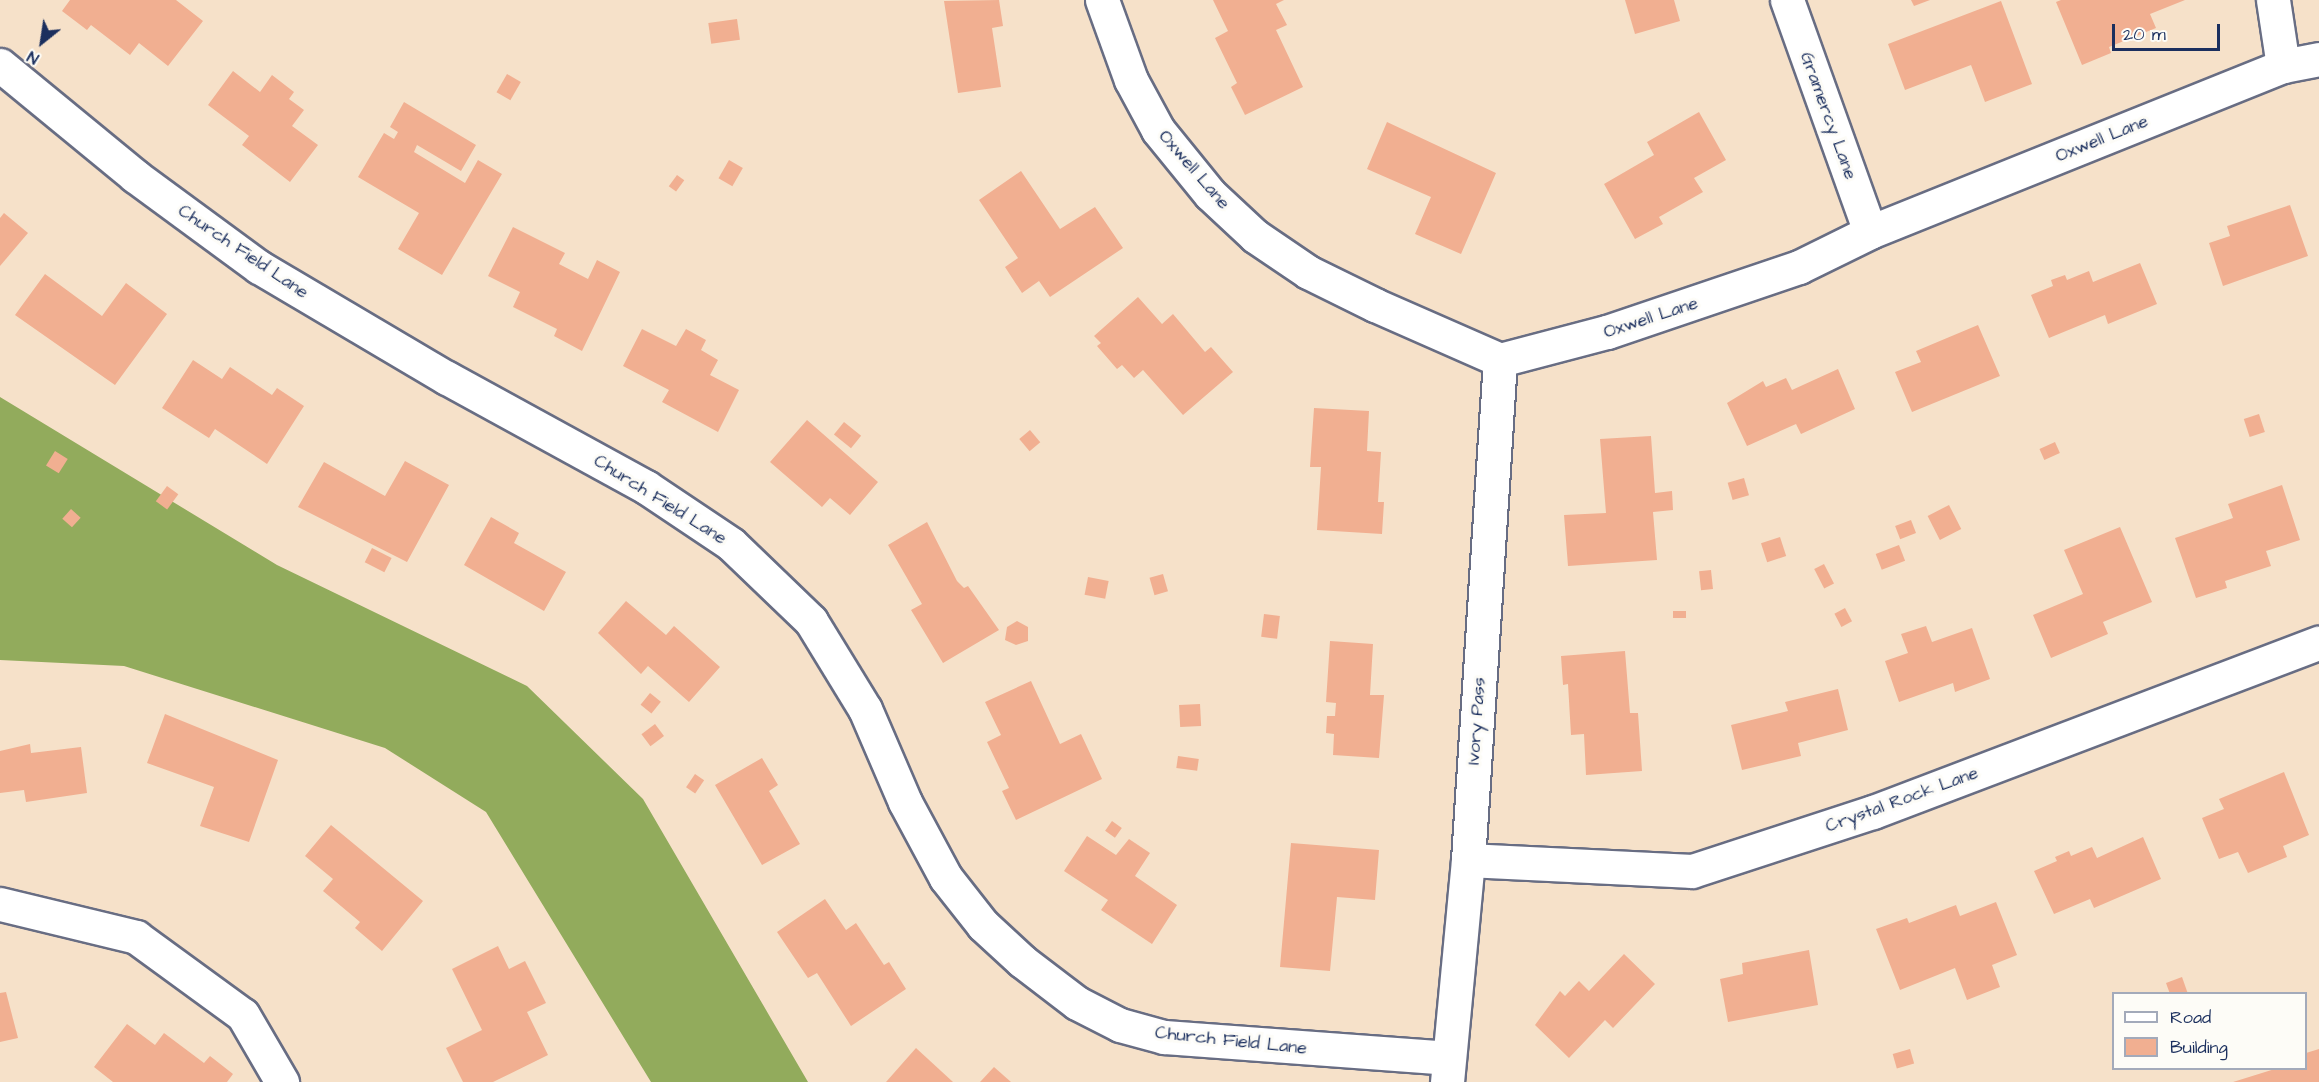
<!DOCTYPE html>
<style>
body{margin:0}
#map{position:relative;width:2319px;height:1082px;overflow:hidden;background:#f6e1c9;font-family:"Architects Daughter",sans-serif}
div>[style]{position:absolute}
.forest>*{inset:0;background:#92ab5c}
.building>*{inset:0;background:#f1af91;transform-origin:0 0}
.roads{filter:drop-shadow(2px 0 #686d83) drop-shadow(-2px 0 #686d83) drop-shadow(0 2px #686d83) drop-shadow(0 -2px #686d83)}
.minor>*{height:33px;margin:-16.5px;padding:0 16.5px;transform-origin:16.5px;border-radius:16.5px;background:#fff}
span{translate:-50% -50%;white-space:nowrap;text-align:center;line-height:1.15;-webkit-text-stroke:6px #fdfcf7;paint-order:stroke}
.street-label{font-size:18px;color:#1b2f5e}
.legend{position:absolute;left:2112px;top:992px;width:195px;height:78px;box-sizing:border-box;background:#fdfcf7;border:2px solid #a3aaba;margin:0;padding:8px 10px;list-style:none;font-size:18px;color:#1b2f5e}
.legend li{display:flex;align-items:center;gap:12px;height:30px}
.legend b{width:30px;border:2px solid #a3aaba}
.north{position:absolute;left:12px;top:12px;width:60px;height:60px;-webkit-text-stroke:4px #fdfcf7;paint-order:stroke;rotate:210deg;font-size:16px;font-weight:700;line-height:24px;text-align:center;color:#1b2f5e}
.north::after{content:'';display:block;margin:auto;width:21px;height:27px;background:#1b2f5e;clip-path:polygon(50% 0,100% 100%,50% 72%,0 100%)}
.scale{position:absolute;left:2112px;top:24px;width:108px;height:27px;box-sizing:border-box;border:3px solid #1b2f5e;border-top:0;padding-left:8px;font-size:18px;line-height:21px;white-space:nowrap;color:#1b2f5e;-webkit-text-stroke:4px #fdfcf7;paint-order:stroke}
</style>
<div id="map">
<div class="forest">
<i style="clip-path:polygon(0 397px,277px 565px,527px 686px,643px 799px,808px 1082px,651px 1082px,486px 812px,385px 748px,124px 666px,0 660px)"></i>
</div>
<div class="building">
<i style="clip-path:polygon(70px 0,176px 0,203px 21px,168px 66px,139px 43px,130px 55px,91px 25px,87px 30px,62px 11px)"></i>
<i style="clip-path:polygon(999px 0,1003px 26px,992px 28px,1001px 87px,958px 93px,944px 1px)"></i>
<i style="clip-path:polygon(1213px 0,1284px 0,1276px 4px,1287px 25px,1276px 30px,1303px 87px,1245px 115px,1231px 87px,1237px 83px,1215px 38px,1228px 31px)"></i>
<i style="clip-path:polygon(1625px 0,1674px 0,1680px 21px,1635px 34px)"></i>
<i style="clip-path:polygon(1911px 0,1930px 0,1914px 6px)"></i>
<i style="clip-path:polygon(2061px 0,2185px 0,2150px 14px,2156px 28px,2109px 47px,2111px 53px,2082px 65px,2056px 2px)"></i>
<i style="clip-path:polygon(2001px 1px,2032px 84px,1985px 102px,1971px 65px,1905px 90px,1888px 44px)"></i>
<i style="left:737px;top:19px;width:21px;height:29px;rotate:82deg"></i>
<i style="clip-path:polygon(233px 71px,260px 92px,272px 75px,294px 92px,289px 99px,304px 110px,292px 126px,318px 145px,290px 182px,242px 145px,249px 136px,208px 105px)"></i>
<i style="left:507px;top:74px;width:16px;height:21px;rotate:30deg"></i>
<i style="clip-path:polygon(404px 102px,476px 145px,461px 171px,417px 145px,414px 152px,465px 183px,478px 160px,502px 174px,442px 275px,398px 249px,419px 213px,358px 177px,384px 133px,394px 139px,398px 132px,390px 127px)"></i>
<i style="clip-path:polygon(1699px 112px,1726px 160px,1694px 178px,1703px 192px,1659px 217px,1663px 224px,1635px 239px,1604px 184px,1654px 155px,1647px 142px)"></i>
<i style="clip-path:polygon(1387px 122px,1496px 173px,1461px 254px,1415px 234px,1431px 197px,1367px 169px)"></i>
<i style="left:729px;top:160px;width:16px;height:21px;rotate:30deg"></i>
<i style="clip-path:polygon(1021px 171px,1060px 229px,1095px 207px,1123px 248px,1050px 297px,1039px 281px,1022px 293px,1005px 267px,1018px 258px,979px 200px)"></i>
<i style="left:677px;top:175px;width:9px;height:14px;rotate:36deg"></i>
<i style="clip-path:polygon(2290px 205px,2308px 256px,2223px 286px,2209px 243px,2230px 236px,2227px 226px)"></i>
<i style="clip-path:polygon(4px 213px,28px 233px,0 266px,0 218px)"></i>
<i style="clip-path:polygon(513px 227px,565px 253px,559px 264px,588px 279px,597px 260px,620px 272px,582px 351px,554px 336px,557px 329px,513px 307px,520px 292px,488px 276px)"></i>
<i style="clip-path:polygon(2140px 263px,2157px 304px,2108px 324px,2105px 315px,2049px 338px,2031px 295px,2053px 286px,2051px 280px,2065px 275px,2067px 280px,2089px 271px,2093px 282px)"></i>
<i style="clip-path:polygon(45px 274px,102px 316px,126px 283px,167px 314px,115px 385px,15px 315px)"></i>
<i style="clip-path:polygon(1138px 297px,1162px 324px,1173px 314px,1205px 352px,1211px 347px,1233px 372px,1183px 415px,1143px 370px,1134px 378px,1122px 365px,1117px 369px,1097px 346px,1101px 343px,1094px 336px)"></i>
<i style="clip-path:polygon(1978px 325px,2000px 376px,1912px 412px,1895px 372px,1921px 362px,1916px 351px)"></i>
<i style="clip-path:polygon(642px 329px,676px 346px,686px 329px,706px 340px,701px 350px,718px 360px,710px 375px,739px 390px,718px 432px,662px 402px,669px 390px,623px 366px)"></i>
<i style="clip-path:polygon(193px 360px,222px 379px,230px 367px,272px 395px,277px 388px,304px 406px,267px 464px,215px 429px,209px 438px,162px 408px)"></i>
<i style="clip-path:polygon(1838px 369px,1855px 409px,1801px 434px,1796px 424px,1747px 446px,1727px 403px,1763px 381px,1766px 387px,1786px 378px,1792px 390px)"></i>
<i style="clip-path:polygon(1314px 408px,1369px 411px,1367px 451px,1381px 452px,1378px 502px,1384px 502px,1382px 534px,1317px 530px,1321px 467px,1310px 467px)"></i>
<i style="left:2259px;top:414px;width:19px;height:16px;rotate:72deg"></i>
<i style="clip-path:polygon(807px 420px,878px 482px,850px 515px,830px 498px,822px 507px,770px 462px)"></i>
<i style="left:844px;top:422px;width:22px;height:16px;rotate:39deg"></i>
<i style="left:1030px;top:430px;width:16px;height:14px;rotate:50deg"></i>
<i style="clip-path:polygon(1651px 436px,1655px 493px,1672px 491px,1673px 510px,1653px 512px,1657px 560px,1568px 566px,1564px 515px,1606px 513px,1600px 439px)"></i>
<i style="left:2055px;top:442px;width:12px;height:17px;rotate:66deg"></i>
<i style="left:55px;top:451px;width:15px;height:17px;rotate:32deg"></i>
<i style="clip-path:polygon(405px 461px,449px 485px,407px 562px,298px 507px,324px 462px,385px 496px)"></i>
<i style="left:1744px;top:478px;width:18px;height:17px;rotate:74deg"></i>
<i style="clip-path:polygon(2282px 485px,2300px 540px,2266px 551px,2271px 566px,2225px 581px,2227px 588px,2196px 598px,2175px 538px,2233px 518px,2228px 504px)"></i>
<i style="left:167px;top:486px;width:14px;height:19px;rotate:36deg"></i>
<i style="left:1949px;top:505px;width:27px;height:24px;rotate:63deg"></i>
<i style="left:71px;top:509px;width:13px;height:13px;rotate:42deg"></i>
<i style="clip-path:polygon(491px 517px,519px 533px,514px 543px,566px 572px,544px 611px,464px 565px)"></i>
<i style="left:1911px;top:520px;width:14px;height:17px;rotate:69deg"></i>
<i style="clip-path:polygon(927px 522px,957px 581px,964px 588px,968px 586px,999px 630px,943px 663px,911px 610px,922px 604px,888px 545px)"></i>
<i style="clip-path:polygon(2120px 527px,2152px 602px,2103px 622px,2108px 634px,2051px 658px,2033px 615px,2083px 594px,2064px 550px)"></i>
<i style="left:1780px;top:537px;width:20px;height:20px;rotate:72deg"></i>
<i style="left:1899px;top:545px;width:17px;height:25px;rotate:69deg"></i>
<i style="left:372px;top:548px;width:22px;height:16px;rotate:27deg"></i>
<i style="left:1824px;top:564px;width:22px;height:11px;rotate:63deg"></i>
<i style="left:1711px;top:570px;width:19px;height:12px;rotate:84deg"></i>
<i style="left:1163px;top:574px;width:18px;height:14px;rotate:74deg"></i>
<i style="left:1088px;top:577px;width:21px;height:18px;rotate:11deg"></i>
<i style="clip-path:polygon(626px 601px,666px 635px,674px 626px,720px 667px,689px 702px,648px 666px,641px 674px,598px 633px)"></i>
<i style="left:1845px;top:608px;width:15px;height:12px;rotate:62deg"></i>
<i style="left:1673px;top:611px;width:13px;height:7px"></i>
<i style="left:1264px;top:614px;width:16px;height:23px;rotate:7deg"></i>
<i style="clip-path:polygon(1017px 621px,1028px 627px,1028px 641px,1016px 645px,1005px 640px,1007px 627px)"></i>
<i style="clip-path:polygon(1926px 626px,1932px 642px,1972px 628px,1990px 679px,1955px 692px,1953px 683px,1899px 702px,1885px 661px,1908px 653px,1901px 634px)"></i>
<i style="clip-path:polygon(1330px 641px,1373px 644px,1370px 695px,1384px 695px,1379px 758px,1333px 755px,1334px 734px,1326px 733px,1327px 716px,1335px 716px,1336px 703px,1326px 702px)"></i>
<i style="clip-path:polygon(1625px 651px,1630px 713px,1638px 713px,1642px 771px,1586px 775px,1584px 734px,1571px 735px,1568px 684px,1563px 685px,1561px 656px)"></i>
<i style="clip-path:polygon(1031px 681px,1060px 744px,1081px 734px,1102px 779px,1016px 820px,1002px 791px,1009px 788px,987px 742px,1001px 735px,985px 702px)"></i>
<i style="clip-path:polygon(1838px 689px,1848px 730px,1798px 743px,1801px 756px,1742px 770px,1731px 725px,1788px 711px,1785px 702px)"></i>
<i style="left:650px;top:693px;width:14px;height:15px;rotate:39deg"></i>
<i style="left:1200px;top:704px;width:22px;height:21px;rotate:87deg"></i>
<i style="clip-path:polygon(165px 714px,278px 760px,249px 842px,200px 826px,214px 787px,147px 763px)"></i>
<i style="left:655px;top:724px;width:15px;height:17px;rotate:53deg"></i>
<i style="clip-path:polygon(30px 744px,31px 753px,81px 747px,87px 793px,26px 802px,24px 790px,0 793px,0 751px)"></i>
<i style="left:1178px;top:756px;width:21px;height:12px;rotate:8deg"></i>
<i style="clip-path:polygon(762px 758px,778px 785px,769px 791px,800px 844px,762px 865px,715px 785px)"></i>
<i style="clip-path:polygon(2284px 772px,2309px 835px,2283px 846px,2287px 857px,2248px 873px,2238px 852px,2219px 859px,2202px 818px,2224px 809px,2219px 799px)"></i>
<i style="left:695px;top:774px;width:11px;height:16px;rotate:34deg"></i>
<i style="left:1112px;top:821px;width:12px;height:12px;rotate:35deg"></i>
<i style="clip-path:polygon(331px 825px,423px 901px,382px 951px,355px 928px,360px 922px,323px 891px,333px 879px,305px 856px)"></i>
<i style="clip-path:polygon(1087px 836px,1116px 855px,1129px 839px,1150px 853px,1135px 876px,1177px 905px,1152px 944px,1101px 910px,1108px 900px,1064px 871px)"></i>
<i style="clip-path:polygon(2143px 837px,2161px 879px,2094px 908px,2090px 899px,2054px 914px,2034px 871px,2057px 861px,2055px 857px,2069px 851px,2071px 856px,2092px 847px,2097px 858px)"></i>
<i style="clip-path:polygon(1291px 843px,1379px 850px,1375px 900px,1337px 897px,1330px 971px,1280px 967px)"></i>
<i style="clip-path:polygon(825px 899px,846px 930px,856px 923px,884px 965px,889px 962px,906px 989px,851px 1026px,817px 973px,808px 978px,777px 932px)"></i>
<i style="clip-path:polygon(1996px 902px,2017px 955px,1992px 965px,2000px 987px,1967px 1000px,1955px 968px,1900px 990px,1876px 929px,1907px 918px,1909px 923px,1956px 905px,1960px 916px)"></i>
<i style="clip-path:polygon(498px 946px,509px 969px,525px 961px,546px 1003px,527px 1012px,548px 1055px,493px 1082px,463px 1082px,446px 1048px,482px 1030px,452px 969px)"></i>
<i style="clip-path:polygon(1809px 950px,1818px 1005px,1728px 1022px,1720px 979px,1743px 974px,1742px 963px)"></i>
<i style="clip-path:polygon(1624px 954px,1655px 984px,1613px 1028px,1605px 1020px,1569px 1058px,1535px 1025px,1560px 991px,1565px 996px,1579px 981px,1589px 991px)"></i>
<i style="clip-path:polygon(2182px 977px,2188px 994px,2170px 994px,2166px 983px)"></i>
<i style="clip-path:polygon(6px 992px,18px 1038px,0 1042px,0 993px)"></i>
<i style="clip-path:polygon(127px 1024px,155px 1045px,164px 1033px,204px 1063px,210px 1056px,233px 1074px,227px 1082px,113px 1082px,94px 1067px)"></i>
<i style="clip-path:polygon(916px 1048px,953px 1082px,886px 1082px)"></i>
<i style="left:1910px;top:1049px;width:15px;height:18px;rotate:74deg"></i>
<i style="clip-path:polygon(2319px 1049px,2319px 1082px,2233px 1082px,2278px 1068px,2306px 1068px,2306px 1053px)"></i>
<i style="clip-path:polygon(994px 1067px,1011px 1082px,980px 1082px)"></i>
</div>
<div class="roads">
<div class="minor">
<i style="left:1102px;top:0;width:85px;rotate:70.1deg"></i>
<i style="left:1131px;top:80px;width:57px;rotate:61.6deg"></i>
<i style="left:1158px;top:130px;width:82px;rotate:50.9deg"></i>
<i style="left:1210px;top:194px;width:62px;rotate:43deg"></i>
<i style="left:1255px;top:236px;width:64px;rotate:34.2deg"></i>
<i style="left:1308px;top:272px;width:75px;rotate:26.2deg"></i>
<i style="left:1375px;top:305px;width:137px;rotate:23.7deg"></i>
<i style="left:1500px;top:360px;width:111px;rotate:-14.7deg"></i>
<i style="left:1607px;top:332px;width:203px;rotate:-18.7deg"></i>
<i style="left:1799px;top:267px;width:79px;rotate:-26.2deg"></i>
<i style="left:1870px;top:232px;width:445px;rotate:-21.9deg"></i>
<i style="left:2283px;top:66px;width:37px;rotate:-11deg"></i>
<i style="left:1787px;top:0;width:246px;rotate:70.3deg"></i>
<i style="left:2273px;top:0;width:67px;rotate:81.4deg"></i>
<i style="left:0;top:65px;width:175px;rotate:39.4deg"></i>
<i style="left:135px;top:176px;width:154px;rotate:36.3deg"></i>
<i style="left:259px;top:267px;width:218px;rotate:30.6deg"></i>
<i style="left:447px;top:378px;width:227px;rotate:28.7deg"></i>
<i style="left:646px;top:487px;width:102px;rotate:33.8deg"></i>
<i style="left:731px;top:544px;width:111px;rotate:43.9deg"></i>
<i style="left:811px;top:621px;width:103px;rotate:58.5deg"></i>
<i style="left:865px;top:709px;width:101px;rotate:66.7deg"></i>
<i style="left:905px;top:802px;width:86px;rotate:61.7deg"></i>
<i style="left:946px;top:878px;width:60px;rotate:51.8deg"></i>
<i style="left:983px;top:925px;width:53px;rotate:42.7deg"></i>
<i style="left:1022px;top:961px;width:69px;rotate:37.4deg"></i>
<i style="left:1077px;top:1003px;width:48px;rotate:27.1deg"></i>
<i style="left:1120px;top:1025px;width:46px;rotate:15.3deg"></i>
<i style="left:1164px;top:1037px;width:284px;rotate:4.2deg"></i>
<i style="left:1468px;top:860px;width:224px;rotate:2.8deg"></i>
<i style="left:1692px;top:871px;width:190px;rotate:-18.1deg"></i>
<i style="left:1873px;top:812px;width:477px;rotate:-20.8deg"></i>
<i style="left:0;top:904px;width:140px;rotate:13.6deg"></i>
<i style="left:136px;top:937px;width:132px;rotate:36.1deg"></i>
<i style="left:243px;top:1015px;width:78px;rotate:59.8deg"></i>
<i style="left:1447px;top:1082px;width:223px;rotate:-84.6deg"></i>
<i style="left:1468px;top:860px;width:501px;rotate:-86.34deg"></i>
</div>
</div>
<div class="street-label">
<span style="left:1828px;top:116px;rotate:70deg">Gramercy Lane</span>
<span style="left:2102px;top:139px;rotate:-22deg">Oxwell Lane</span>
<span style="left:1194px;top:170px;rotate:49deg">Oxwell Lane</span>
<span style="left:243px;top:252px;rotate:34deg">Church Field Lane</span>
<span style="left:1651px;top:318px;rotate:-18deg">Oxwell Lane</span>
<span style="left:660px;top:500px;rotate:32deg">Church Field Lane</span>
<span style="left:1477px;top:721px;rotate:-86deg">Ivory Pass</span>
<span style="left:1902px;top:800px;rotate:-20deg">Crystal Rock Lane</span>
<span style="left:1231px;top:1041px;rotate:6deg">Church Field Lane</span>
</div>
<ul class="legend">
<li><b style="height:8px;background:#fff"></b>Road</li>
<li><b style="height:16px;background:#f1af91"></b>Building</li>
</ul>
<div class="north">N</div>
<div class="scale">20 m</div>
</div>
